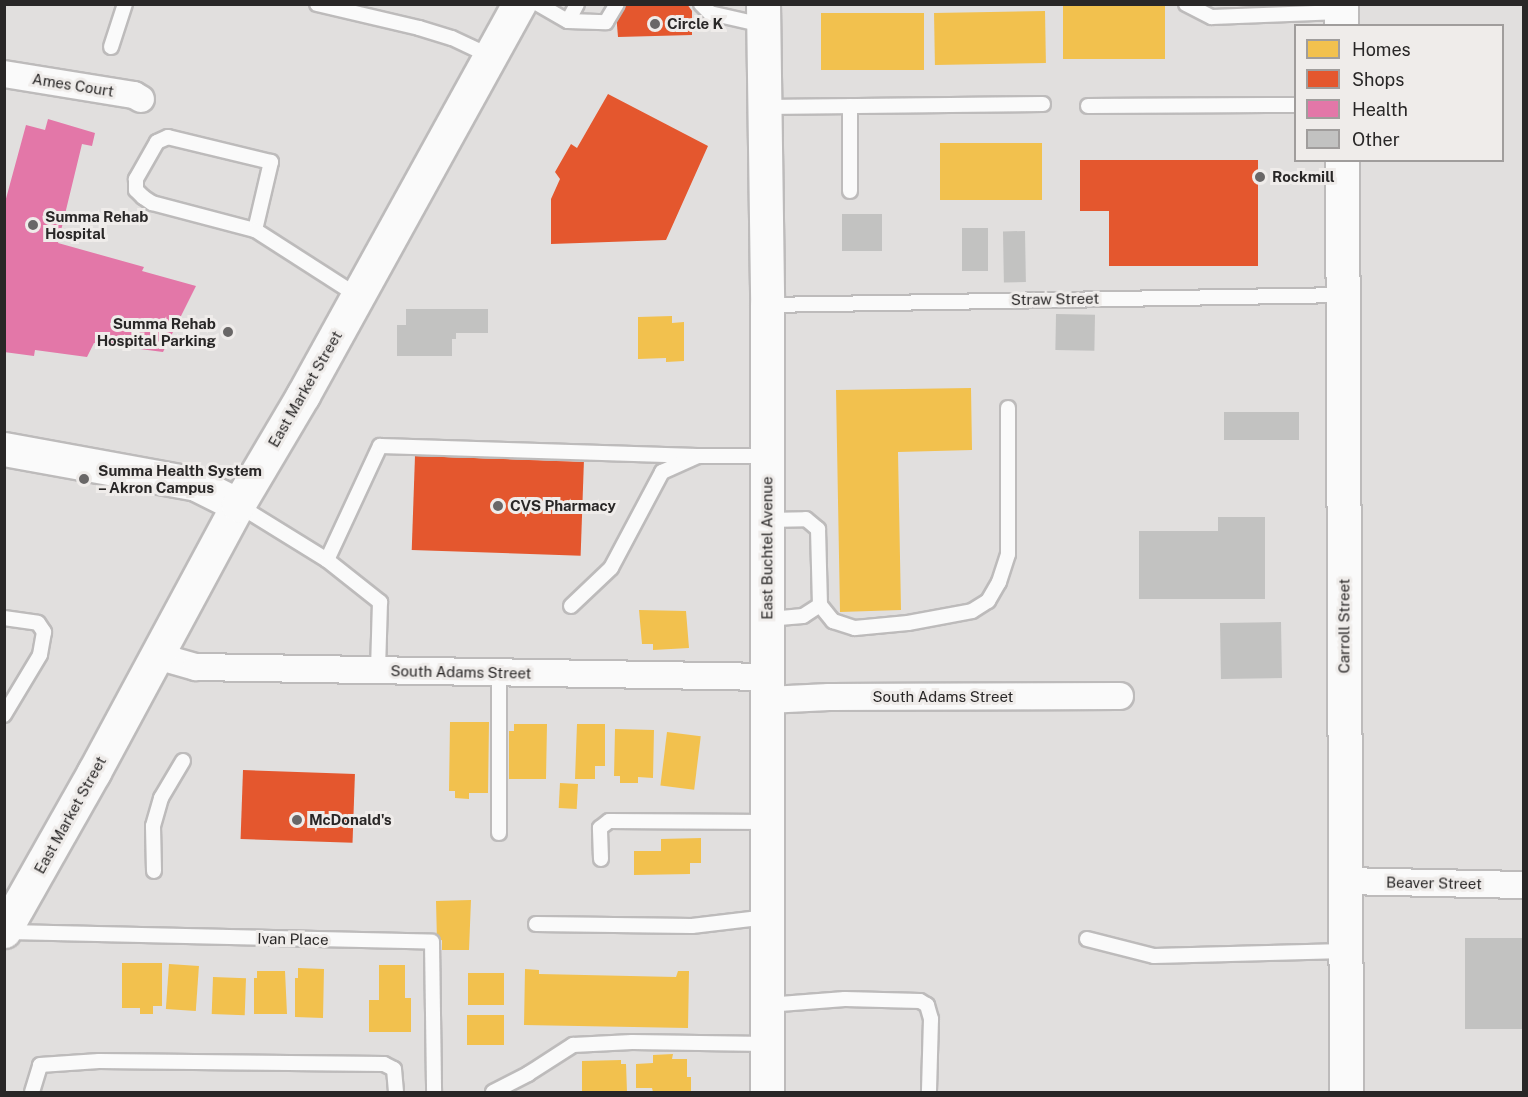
<!DOCTYPE html>
<meta charset="utf-8">
<style>
body{margin:0}
#map{position:relative;width:1528px;height:1097px;overflow:hidden;background:#e1dfde;font-family:"Public Sans",sans-serif}
div>[style]{position:absolute}
.homes>*{inset:0;background:#f2c14e;transform-origin:0 0}
.shops>*{inset:0;background:#e4572e;transform-origin:0 0}
.health>*{inset:0;background:#e377a8}
.building>*{inset:0;background:#c2c2c1;transform-origin:0 0}
.roads{filter:drop-shadow(2px 0 #bdbbbb) drop-shadow(-2px 0 #bdbbbb) drop-shadow(0 2px #bdbbbb) drop-shadow(0 -2px #bdbbbb)}
.service>*{height:14px;margin:-7px;padding:0 7px;transform-origin:7px;border-radius:7px;background:#fafafa}
.minor>*{height:26px;margin:-13px;padding:0 13px;transform-origin:13px;border-radius:13px;background:#fafafa}
.tertiary>*{height:33px;margin:-16.5px;padding:0 16.5px;transform-origin:16.5px;border-radius:16.5px;background:#fafafa}
.secondary>*{height:33px;margin:-16.5px;padding:0 16.5px;transform-origin:16.5px;border-radius:16.5px;background:#fafafa}
.primary>*{height:33px;margin:-16.5px;padding:0 16.5px;transform-origin:16.5px;border-radius:16.5px;background:#fafafa}
.dots>*{width:16px;height:16px;translate:-50% -50%;box-sizing:border-box;border:3px solid #efecea;border-radius:50%}
span{translate:-50% -50%;white-space:nowrap;text-align:center;line-height:1.15;-webkit-text-stroke:6px #efecea;paint-order:stroke}
.poi-label{font-size:15px;color:#292727;font-weight:700}
.left{translate:0 -50%;text-align:left}
.right{translate:-100% -50%;text-align:right}
.street-label{font-size:15px;color:#292727}
.frame{position:absolute;inset:0;border:6px solid #292727;pointer-events:none}
.legend{position:absolute;left:1294px;top:24px;width:210px;height:138px;box-sizing:border-box;background:#efecea;border:2px solid #a09d9c;margin:0;padding:8px 10px;list-style:none;font-size:18px;color:#292727}
.legend li{display:flex;align-items:center;gap:12px;height:30px}
.legend b{width:30px;border:2px solid #a09d9c}
</style>
<div id="map">
<div class="homes">
<i style="left:1063px;top:4px;width:102px;height:55px"></i>
<i style="left:1045px;top:11px;width:52px;height:111px;rotate:89deg"></i>
<i style="left:821px;top:13px;width:103px;height:57px"></i>
<i style="left:940px;top:143px;width:102px;height:57px"></i>
<i style="clip-path:polygon(672px 316px,672px 323px,684px 322px,684px 361px,666px 362px,666px 358px,638px 359px,638px 317px)"></i>
<i style="clip-path:polygon(971px 388px,972px 450px,898px 452px,901px 610px,840px 612px,836px 390px)"></i>
<i style="clip-path:polygon(639px 610px,686px 611px,689px 648px,653px 650px,653px 644px,642px 644px)"></i>
<i style="clip-path:polygon(450px 722px,489px 722px,488px 793px,469px 793px,469px 799px,455px 798px,455px 791px,449px 791px)"></i>
<i style="clip-path:polygon(514px 724px,547px 724px,546px 779px,509px 779px,509px 731px,514px 731px)"></i>
<i style="clip-path:polygon(577px 724px,605px 724px,605px 766px,595px 766px,595px 779px,575px 779px)"></i>
<i style="clip-path:polygon(615px 729px,654px 730px,653px 778px,638px 777px,638px 783px,620px 783px,620px 776px,614px 776px)"></i>
<i style="left:667px;top:732px;width:34px;height:54px;rotate:7deg"></i>
<i style="left:560px;top:783px;width:18px;height:25px;rotate:3deg"></i>
<i style="clip-path:polygon(701px 838px,701px 863px,690px 863px,690px 874px,634px 875px,634px 851px,661px 851px,661px 839px)"></i>
<i style="clip-path:polygon(471px 900px,469px 950px,442px 950px,442px 940px,437px 941px,436px 901px)"></i>
<i style="clip-path:polygon(122px 963px,162px 963px,162px 1006px,153px 1006px,153px 1014px,140px 1014px,140px 1008px,122px 1008px)"></i>
<i style="left:169px;top:964px;width:30px;height:45px;rotate:4deg"></i>
<i style="clip-path:polygon(379px 965px,405px 965px,405px 998px,411px 998px,411px 1032px,369px 1032px,369px 1000px,379px 1000px)"></i>
<i style="clip-path:polygon(298px 968px,324px 969px,323px 1018px,295px 1017px,295px 978px,298px 978px)"></i>
<i style="clip-path:polygon(525px 969px,539px 970px,539px 974px,676px 977px,678px 971px,689px 971px,688px 1028px,524px 1025px)"></i>
<i style="clip-path:polygon(257px 971px,285px 971px,287px 1014px,254px 1014px,254px 978px,257px 978px)"></i>
<i style="left:468px;top:973px;width:36px;height:32px"></i>
<i style="left:213px;top:977px;width:33px;height:37px;rotate:2deg"></i>
<i style="left:467px;top:1015px;width:37px;height:30px"></i>
<i style="clip-path:polygon(673px 1054px,672px 1059px,687px 1059px,687px 1077px,691px 1077px,691px 1092px,653px 1092px,652px 1088px,636px 1088px,636px 1064px,653px 1063px,653px 1055px)"></i>
<i style="clip-path:polygon(621px 1060px,621px 1064px,626px 1064px,627px 1092px,582px 1092px,582px 1061px)"></i>
</div>
<div class="shops">
<i style="clip-path:polygon(624px 4px,687px 4px,692px 11px,692px 35px,618px 37px,616px 13px)"></i>
<i style="clip-path:polygon(608px 94px,708px 146px,666px 240px,551px 244px,551px 199px,560px 179px,555px 172px,571px 144px,577px 148px)"></i>
<i style="clip-path:polygon(1080px 160px,1258px 160px,1258px 266px,1109px 266px,1109px 211px,1080px 211px)"></i>
<i style="left:415px;top:456px;width:169px;height:94px;rotate:2deg"></i>
<i style="left:243px;top:770px;width:112px;height:69px;rotate:2deg"></i>
</div>
<div class="health">
<i style="clip-path:polygon(48px 119px,95px 133px,92px 146px,82px 144px,58px 243px,144px 267px,142px 271px,196px 286px,163px 352px,94px 343px,87px 357px,35px 350px,34px 356px,4px 352px,4px 206px,26px 125px,45px 130px)"></i>
</div>
<div class="building">
<i style="left:882px;top:214px;width:37px;height:40px;rotate:90deg"></i>
<i style="left:962px;top:228px;width:26px;height:43px"></i>
<i style="left:1025px;top:231px;width:51px;height:22px;rotate:89deg"></i>
<i style="clip-path:polygon(406px 309px,488px 309px,488px 333px,456px 333px,456px 339px,452px 339px,452px 356px,397px 356px,397px 325px,406px 325px)"></i>
<i style="left:1056px;top:314px;width:39px;height:36px;rotate:1deg"></i>
<i style="left:1224px;top:412px;width:75px;height:28px"></i>
<i style="clip-path:polygon(1218px 517px,1265px 517px,1265px 599px,1139px 599px,1139px 531px,1218px 531px)"></i>
<i style="left:1281px;top:622px;width:56px;height:61px;rotate:89deg"></i>
<i style="left:1465px;top:938px;width:59px;height:91px"></i>
</div>
<div class="roads">
<div class="service">
<i style="left:317px;top:4px;width:105px;rotate:13.2deg"></i>
<i style="left:419px;top:28px;width:34px;rotate:17deg"></i>
<i style="left:452px;top:38px;width:42px;rotate:25.3deg"></i>
<i style="left:538px;top:4px;width:34px;rotate:30deg"></i>
<i style="left:568px;top:21px;width:38px;rotate:2deg"></i>
<i style="left:606px;top:22px;width:21px;rotate:-59deg"></i>
<i style="left:701px;top:4px;width:13px;rotate:45deg"></i>
<i style="left:710px;top:13px;width:54px;rotate:12.8deg"></i>
<i style="left:1186px;top:4px;width:29px;rotate:27deg"></i>
<i style="left:1212px;top:17px;width:129px;rotate:-2.2deg"></i>
<i style="left:568px;top:21px;width:19px;rotate:-62deg"></i>
<i style="left:111px;top:47px;width:45px;rotate:-72deg"></i>
<i style="left:850px;top:106px;width:85px;rotate:90deg"></i>
<i style="left:1088px;top:106px;width:208px;rotate:-0.3deg"></i>
<i style="left:764px;top:107px;width:279px;rotate:-0.6deg"></i>
<i style="left:255px;top:230px;width:70px;rotate:-76.8deg"></i>
<i style="left:271px;top:162px;width:106px;rotate:-166.4deg"></i>
<i style="left:168px;top:137px;width:12px;rotate:156deg"></i>
<i style="left:157px;top:142px;width:43px;rotate:119.6deg"></i>
<i style="left:136px;top:179px;width:11px;rotate:90deg"></i>
<i style="left:136px;top:190px;width:10px;rotate:45deg"></i>
<i style="left:143px;top:197px;width:11px;rotate:34deg"></i>
<i style="left:152px;top:203px;width:106px;rotate:14.7deg"></i>
<i style="left:255px;top:230px;width:122px;rotate:32.7deg"></i>
<i style="left:767px;top:305px;width:577px;rotate:-0.99deg"></i>
<i style="left:238px;top:505px;width:105px;rotate:31.7deg"></i>
<i style="left:327px;top:560px;width:68px;rotate:38.4deg"></i>
<i style="left:380px;top:602px;width:68px;rotate:91.7deg"></i>
<i style="left:767px;top:520px;width:39px;rotate:-1deg"></i>
<i style="left:806px;top:519px;width:16px;rotate:40deg"></i>
<i style="left:818px;top:529px;width:76px;rotate:88.5deg"></i>
<i style="left:820px;top:605px;width:20px;rotate:147deg"></i>
<i style="left:803px;top:616px;width:36px;rotate:175deg"></i>
<i style="left:327px;top:560px;width:126px;rotate:-65.1deg"></i>
<i style="left:380px;top:446px;width:318px;rotate:1.8deg"></i>
<i style="left:820px;top:605px;width:21px;rotate:51deg"></i>
<i style="left:833px;top:621px;width:23px;rotate:18deg"></i>
<i style="left:855px;top:628px;width:53px;rotate:-5.4deg"></i>
<i style="left:908px;top:623px;width:65px;rotate:-10.6deg"></i>
<i style="left:972px;top:611px;width:19px;rotate:-32deg"></i>
<i style="left:988px;top:601px;width:22px;rotate:-60deg"></i>
<i style="left:999px;top:582px;width:29px;rotate:-72deg"></i>
<i style="left:1008px;top:554px;width:146px;rotate:-90deg"></i>
<i style="left:571px;top:606px;width:55px;rotate:-43.5deg"></i>
<i style="left:611px;top:568px;width:109px;rotate:-62deg"></i>
<i style="left:662px;top:472px;width:39px;rotate:-24deg"></i>
<i style="left:698px;top:456px;width:69px"></i>
<i style="left:4px;top:618px;width:34px;rotate:8deg"></i>
<i style="left:38px;top:623px;width:11px;rotate:56deg"></i>
<i style="left:44px;top:632px;width:23px;rotate:100deg"></i>
<i style="left:40px;top:655px;width:70px;rotate:121deg"></i>
<i style="left:499px;top:672px;width:161px;rotate:90deg"></i>
<i style="left:601px;top:859px;width:31px;rotate:-92deg"></i>
<i style="left:600px;top:828px;width:11px;rotate:-38deg"></i>
<i style="left:609px;top:821px;width:158px;rotate:0.4deg"></i>
<i style="left:154px;top:871px;width:45px;rotate:-91.3deg"></i>
<i style="left:153px;top:826px;width:29px;rotate:-74deg"></i>
<i style="left:161px;top:798px;width:43px;rotate:-59.3deg"></i>
<i style="left:536px;top:924px;width:156px;rotate:0.7deg"></i>
<i style="left:692px;top:926px;width:76px;rotate:-6.8deg"></i>
<i style="left:4px;top:932px;width:428px;rotate:1.3deg"></i>
<i style="left:432px;top:942px;width:150px;rotate:89.2deg"></i>
<i style="left:1087px;top:939px;width:69px;rotate:14.2deg"></i>
<i style="left:1154px;top:956px;width:191px;rotate:-1.5deg"></i>
<i style="left:767px;top:1005px;width:78px;rotate:-4.4deg"></i>
<i style="left:845px;top:999px;width:75px;rotate:1.5deg"></i>
<i style="left:920px;top:1001px;width:8px;rotate:30deg"></i>
<i style="left:927px;top:1005px;width:15px;rotate:74deg"></i>
<i style="left:931px;top:1019px;width:73px;rotate:91.6deg"></i>
<i style="left:32px;top:1092px;width:28px;rotate:-73deg"></i>
<i style="left:40px;top:1065px;width:59px;rotate:-3.9deg"></i>
<i style="left:99px;top:1061px;width:285px;rotate:0.6deg"></i>
<i style="left:384px;top:1064px;width:11px;rotate:27deg"></i>
<i style="left:394px;top:1069px;width:23px;rotate:85deg"></i>
<i style="left:493px;top:1092px;width:39px;rotate:-27deg"></i>
<i style="left:528px;top:1074px;width:54px;rotate:-32.8deg"></i>
<i style="left:573px;top:1045px;width:59px;rotate:-2.9deg"></i>
<i style="left:632px;top:1042px;width:135px;rotate:0.8deg"></i>
</div>
<div class="minor">
<i style="left:4px;top:74px;width:132px;rotate:9.2deg"></i>
<i style="left:134px;top:95px;width:8px;rotate:30deg"></i>
<i style="left:157px;top:656px;width:41px;rotate:15.8deg"></i>
<i style="left:196px;top:667px;width:571px;rotate:1deg"></i>
<i style="left:767px;top:700px;width:62px;rotate:-2.8deg"></i>
<i style="left:829px;top:697px;width:291px;rotate:-0.2deg"></i>
<i style="left:1345px;top:881px;width:179px;rotate:1.3deg"></i>
</div>
<div class="tertiary">
<i style="left:1341px;top:4px;width:22px;rotate:90deg"></i>
<i style="left:1342px;top:160px;width:932px;rotate:89.75deg"></i>
<i style="left:4px;top:449px;width:195px;rotate:10.3deg"></i>
<i style="left:196px;top:484px;width:47px;rotate:26.6deg"></i>
</div>
<div class="secondary">
<i style="left:763px;top:4px;width:301px;rotate:89.2deg"></i>
<i style="left:767px;top:305px;width:787px;rotate:90deg"></i>
</div>
<div class="primary">
<i style="left:4px;top:931px;width:183px;rotate:-60.5deg"></i>
<i style="left:94px;top:772px;width:303px;rotate:-61.7deg"></i>
<i style="left:238px;top:505px;width:128px;rotate:-59.4deg"></i>
<i style="left:303px;top:395px;width:447px;rotate:-61.1deg"></i>
</div>
</div>
<div class="dots">
<i style="left:655px;top:24px;background:#696767"></i>
<i style="left:1260px;top:177px;background:#696767"></i>
<i style="left:33px;top:225px;background:#696767"></i>
<i style="left:228px;top:332px;background:#696767"></i>
<i style="left:84px;top:479px;background:#696767"></i>
<i style="left:498px;top:506px;background:#696767"></i>
<i style="left:297px;top:820px;background:#696767"></i>
</div>
<div class="poi-label">
<span class="left" style="left:667px;top:24px">Circle K</span>
<span class="left" style="left:1272px;top:177px">Rockmill</span>
<span class="left" style="left:45px;top:225px">Summa Rehab<br>Hospital</span>
<span class="right" style="left:216px;top:332px">Summa Rehab<br>Hospital Parking</span>
<span class="left" style="left:98px;top:479px">Summa Health System<br>– Akron Campus</span>
<span class="left" style="left:510px;top:506px">CVS Pharmacy</span>
<span class="left" style="left:309px;top:820px">McDonald's</span>
</div>
<div class="street-label">
<span style="left:73px;top:85px;rotate:9deg">Ames Court</span>
<span style="left:1055px;top:299px;rotate:-1deg">Straw Street</span>
<span style="left:305px;top:389px;rotate:-60deg">East Market Street</span>
<span style="left:767px;top:548px;rotate:-90deg">East Buchtel Avenue</span>
<span style="left:1344px;top:626px;rotate:-90deg">Carroll Street</span>
<span style="left:461px;top:672px;rotate:1deg">South Adams Street</span>
<span style="left:943px;top:697px">South Adams Street</span>
<span style="left:70px;top:815px;rotate:-61deg">East Market Street</span>
<span style="left:1434px;top:883px;rotate:1deg">Beaver Street</span>
<span style="left:293px;top:939px;rotate:1deg">Ivan Place</span>
</div>
<div class="frame"></div>
<ul class="legend">
<li><b style="height:16px;background:#f2c14e"></b>Homes</li>
<li><b style="height:16px;background:#e4572e"></b>Shops</li>
<li><b style="height:16px;background:#e377a8"></b>Health</li>
<li><b style="height:16px;background:#c2c2c1"></b>Other</li>
</ul>
</div>
